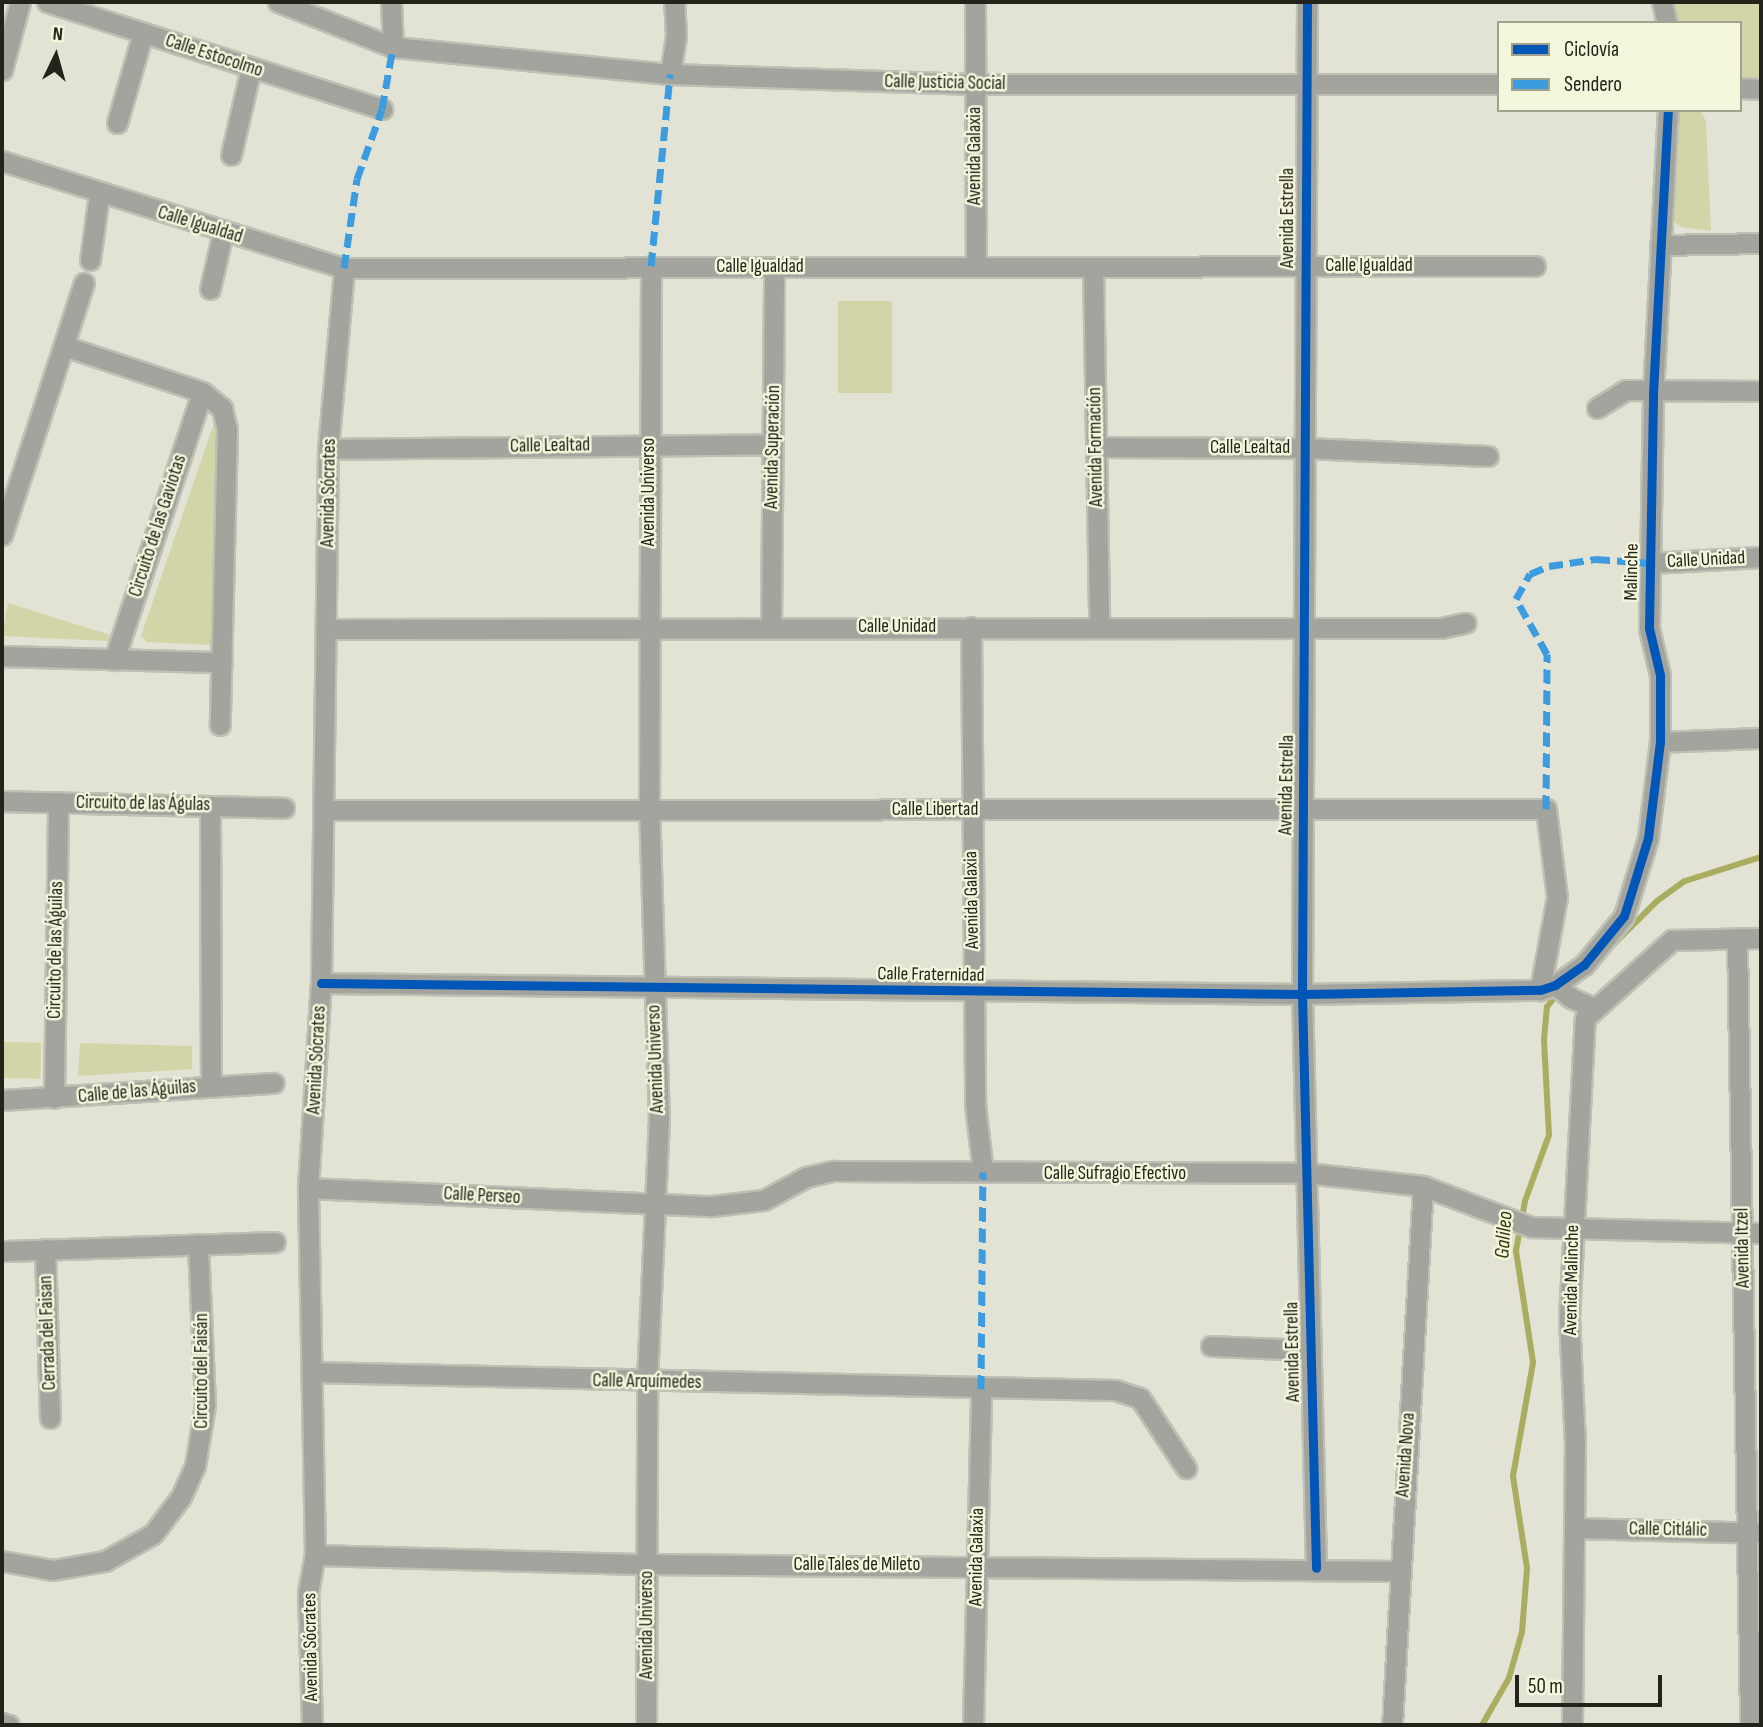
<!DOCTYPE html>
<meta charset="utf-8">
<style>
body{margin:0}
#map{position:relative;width:1763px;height:1727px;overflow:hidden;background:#e2e3d5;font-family:"Sofia Sans Condensed",sans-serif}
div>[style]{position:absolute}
.green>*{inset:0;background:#d2d5a7;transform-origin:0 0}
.stream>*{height:6px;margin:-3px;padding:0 3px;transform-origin:3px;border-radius:3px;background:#aaad60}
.roads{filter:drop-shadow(2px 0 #bfc0b4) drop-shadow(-2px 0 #bfc0b4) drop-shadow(0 2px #bfc0b4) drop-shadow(0 -2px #bfc0b4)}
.minor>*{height:19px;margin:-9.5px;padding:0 9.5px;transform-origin:9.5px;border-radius:9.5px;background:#a4a49e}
.quiet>*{height:7px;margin-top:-3.5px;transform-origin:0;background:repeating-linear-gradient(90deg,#3c9cdf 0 14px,transparent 0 21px)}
.cycleway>*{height:9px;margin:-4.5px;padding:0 4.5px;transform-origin:4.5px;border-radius:4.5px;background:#0057b8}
span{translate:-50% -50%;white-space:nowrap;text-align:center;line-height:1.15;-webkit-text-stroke:5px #f4f6dc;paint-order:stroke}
.street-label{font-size:19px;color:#23231a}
.water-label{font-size:21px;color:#36370c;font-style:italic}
.frame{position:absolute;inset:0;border:4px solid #23231a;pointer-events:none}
.legend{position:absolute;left:1497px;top:21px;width:245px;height:91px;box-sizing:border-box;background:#f4f6dc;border:2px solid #a0a28e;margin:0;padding:9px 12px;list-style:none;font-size:21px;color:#23231a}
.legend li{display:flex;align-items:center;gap:14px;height:35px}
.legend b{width:35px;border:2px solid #a0a28e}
.north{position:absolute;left:21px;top:21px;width:70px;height:70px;-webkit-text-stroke:5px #f4f6dc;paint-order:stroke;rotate:5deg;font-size:19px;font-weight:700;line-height:28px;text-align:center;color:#23231a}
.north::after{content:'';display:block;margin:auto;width:24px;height:32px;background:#23231a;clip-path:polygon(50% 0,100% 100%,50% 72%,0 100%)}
.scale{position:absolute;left:1515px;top:1675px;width:147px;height:32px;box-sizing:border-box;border:4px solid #23231a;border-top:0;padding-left:9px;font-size:21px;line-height:24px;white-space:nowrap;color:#23231a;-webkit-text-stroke:5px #f4f6dc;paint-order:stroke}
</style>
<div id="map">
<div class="green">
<i style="clip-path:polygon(1670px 2px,1761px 2px,1761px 77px,1740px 78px,1740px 23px,1674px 23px)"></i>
<i style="clip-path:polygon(1671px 110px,1700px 110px,1706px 121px,1711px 231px,1682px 227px,1668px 218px)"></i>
<i style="left:838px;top:301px;width:54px;height:92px"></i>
<i style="clip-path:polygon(214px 423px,218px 430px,213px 645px,147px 642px,141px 636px)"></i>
<i style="clip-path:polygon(8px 603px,110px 635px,108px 641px,2px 636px)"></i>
<i style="left:2px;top:1042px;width:39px;height:36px;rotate:1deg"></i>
<i style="clip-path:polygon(80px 1043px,192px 1046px,192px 1069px,78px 1076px)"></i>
</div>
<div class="stream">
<i style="left:1601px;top:957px;width:79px;rotate:-45deg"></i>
<i style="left:1657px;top:901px;width:34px;rotate:-36deg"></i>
<i style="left:1685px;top:881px;width:80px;rotate:-17.5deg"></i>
<i style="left:1482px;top:1725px;width:54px;rotate:-60.1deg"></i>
<i style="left:1509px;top:1678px;width:48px;rotate:-74.2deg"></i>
<i style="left:1522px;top:1632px;width:64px;rotate:-85.5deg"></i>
<i style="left:1527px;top:1568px;width:93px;rotate:-98.7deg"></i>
<i style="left:1513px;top:1476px;width:116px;rotate:-80deg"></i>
<i style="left:1533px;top:1362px;width:112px;rotate:-98.7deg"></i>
<i style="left:1516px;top:1251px;width:51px;rotate:-79.8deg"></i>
<i style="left:1525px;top:1201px;width:70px;rotate:-70deg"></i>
<i style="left:1549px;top:1135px;width:95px;rotate:-93deg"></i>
<i style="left:1544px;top:1040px;width:33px;rotate:-85deg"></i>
<i style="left:1547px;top:1007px;width:18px;rotate:-52deg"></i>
</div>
<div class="roads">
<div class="minor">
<i style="left:47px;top:2px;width:352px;rotate:17.7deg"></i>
<i style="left:278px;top:2px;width:123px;rotate:21.4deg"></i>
<i style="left:393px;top:47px;width:278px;rotate:5.6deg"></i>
<i style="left:670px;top:74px;width:305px;rotate:1.9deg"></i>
<i style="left:975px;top:84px;width:524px"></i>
<i style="left:391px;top:2px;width:45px;rotate:87.5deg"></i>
<i style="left:975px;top:2px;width:265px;rotate:89.8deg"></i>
<i style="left:1307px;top:2px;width:992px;rotate:90.29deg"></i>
<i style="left:1302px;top:994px;width:574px;rotate:88.6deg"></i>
<i style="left:1662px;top:2px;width:22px;rotate:77deg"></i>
<i style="left:2px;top:70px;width:70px;rotate:-75.2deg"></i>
<i style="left:670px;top:74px;width:38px;rotate:-81deg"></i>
<i style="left:676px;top:36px;width:34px;rotate:-93deg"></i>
<i style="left:1740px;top:88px;width:21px;rotate:3deg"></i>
<i style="left:117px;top:123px;width:94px;rotate:-73.9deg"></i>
<i style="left:231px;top:155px;width:89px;rotate:-77.1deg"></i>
<i style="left:2px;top:161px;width:358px;rotate:17.4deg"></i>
<i style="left:344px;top:268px;width:1191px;rotate:-0.1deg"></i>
<i style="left:1660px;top:245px;width:101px;rotate:-1.1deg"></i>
<i style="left:90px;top:260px;width:67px;rotate:-82.2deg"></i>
<i style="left:1093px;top:267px;width:359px;rotate:89deg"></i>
<i style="left:210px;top:289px;width:58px;rotate:-77.2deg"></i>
<i style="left:64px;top:346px;width:145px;rotate:18.4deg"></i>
<i style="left:202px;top:392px;width:26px;rotate:39deg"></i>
<i style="left:222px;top:408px;width:22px;rotate:77deg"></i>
<i style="left:227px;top:429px;width:296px;rotate:91.4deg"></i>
<i style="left:1597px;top:408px;width:34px;rotate:-32deg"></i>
<i style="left:1626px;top:390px;width:135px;rotate:0.4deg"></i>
<i style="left:1096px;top:447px;width:209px;rotate:0.3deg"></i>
<i style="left:1305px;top:448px;width:183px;rotate:2.5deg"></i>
<i style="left:328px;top:449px;width:445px;rotate:-0.6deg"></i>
<i style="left:2px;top:535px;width:265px;rotate:-72deg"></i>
<i style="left:1650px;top:563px;width:111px;rotate:-3.1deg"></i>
<i style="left:971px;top:627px;width:477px;rotate:89.5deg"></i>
<i style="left:975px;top:1104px;width:68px;rotate:83.3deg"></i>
<i style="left:771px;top:628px;width:361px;rotate:-89.5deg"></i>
<i style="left:327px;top:629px;width:1114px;rotate:-0.05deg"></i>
<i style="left:1441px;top:628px;width:25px;rotate:-12deg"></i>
<i style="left:2px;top:656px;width:220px;rotate:1.6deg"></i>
<i style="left:114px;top:660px;width:282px;rotate:-71.8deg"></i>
<i style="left:1660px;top:742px;width:101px;rotate:-2.3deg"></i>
<i style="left:2px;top:801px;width:282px;rotate:1.4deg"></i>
<i style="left:210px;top:806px;width:280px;rotate:89.8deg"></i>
<i style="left:324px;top:810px;width:1222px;rotate:-0.05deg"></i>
<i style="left:1546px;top:809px;width:89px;rotate:82.9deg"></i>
<i style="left:1557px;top:897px;width:95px;rotate:100.4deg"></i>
<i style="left:1737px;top:938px;width:787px;rotate:89.05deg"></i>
<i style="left:321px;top:983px;width:981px;rotate:0.64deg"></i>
<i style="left:1302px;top:994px;width:238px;rotate:-1deg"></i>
<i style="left:1540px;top:990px;width:16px;rotate:-18deg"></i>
<i style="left:1555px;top:985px;width:35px;rotate:-35deg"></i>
<i style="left:1584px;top:965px;width:63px;rotate:-50.8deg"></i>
<i style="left:1624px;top:916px;width:82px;rotate:-72.9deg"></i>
<i style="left:1648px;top:838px;width:97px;rotate:-82.9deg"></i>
<i style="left:1660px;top:742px;width:67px;rotate:-90deg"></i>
<i style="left:1660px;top:675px;width:48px;rotate:-103.2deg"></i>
<i style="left:1649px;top:628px;width:234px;rotate:-89deg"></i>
<i style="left:1653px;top:394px;width:284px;rotate:-87deg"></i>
<i style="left:1555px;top:985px;width:21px;rotate:39deg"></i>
<i style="left:1571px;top:998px;width:26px;rotate:23deg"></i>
<i style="left:54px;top:1098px;width:296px;rotate:-89.2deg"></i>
<i style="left:2px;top:1100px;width:272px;rotate:-3.6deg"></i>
<i style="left:308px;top:1188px;width:404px;rotate:2.6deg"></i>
<i style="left:712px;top:1206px;width:52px;rotate:-6.6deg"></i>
<i style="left:764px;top:1200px;width:48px;rotate:-28.7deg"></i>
<i style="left:806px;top:1177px;width:28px;rotate:-13deg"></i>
<i style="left:833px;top:1171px;width:474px;rotate:0.2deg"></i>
<i style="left:1307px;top:1173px;width:117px;rotate:6.4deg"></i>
<i style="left:1423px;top:1186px;width:116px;rotate:20.8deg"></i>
<i style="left:1531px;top:1227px;width:230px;rotate:1.5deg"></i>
<i style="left:45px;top:1249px;width:169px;rotate:88.3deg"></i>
<i style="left:2px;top:1251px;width:273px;rotate:-1.9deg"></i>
<i style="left:1211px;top:1346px;width:100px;rotate:2.3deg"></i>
<i style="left:312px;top:1372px;width:803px;rotate:1.28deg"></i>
<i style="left:1115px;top:1390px;width:26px;rotate:18deg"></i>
<i style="left:1140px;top:1398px;width:84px;rotate:56.7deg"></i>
<i style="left:1574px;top:1528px;width:185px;rotate:1.5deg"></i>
<i style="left:315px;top:1555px;width:332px;rotate:1.6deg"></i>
<i style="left:647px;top:1564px;width:751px;rotate:0.53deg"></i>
<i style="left:2px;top:1561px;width:52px;rotate:10deg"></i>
<i style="left:53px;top:1570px;width:53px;rotate:-9.8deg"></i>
<i style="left:105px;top:1561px;width:55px;rotate:-29.4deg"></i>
<i style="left:153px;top:1534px;width:46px;rotate:-52.9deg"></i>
<i style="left:181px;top:1497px;width:34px;rotate:-66deg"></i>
<i style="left:195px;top:1466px;width:62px;rotate:-80.7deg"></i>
<i style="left:205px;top:1405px;width:161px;rotate:-92.5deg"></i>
<i style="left:2px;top:1723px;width:7px;rotate:16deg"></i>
<i style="left:312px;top:1725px;width:132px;rotate:-91.7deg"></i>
<i style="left:308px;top:1593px;width:39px;rotate:-80deg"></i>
<i style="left:315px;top:1555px;width:367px;rotate:-91.1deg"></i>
<i style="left:308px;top:1188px;width:205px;rotate:-86.4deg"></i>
<i style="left:321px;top:983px;width:534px;rotate:-89.25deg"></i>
<i style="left:328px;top:449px;width:182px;rotate:-84.9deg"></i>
<i style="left:646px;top:1725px;width:343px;rotate:-89.8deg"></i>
<i style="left:647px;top:1382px;width:260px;rotate:-87.4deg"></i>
<i style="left:659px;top:1122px;width:312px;rotate:-91.8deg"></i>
<i style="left:649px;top:810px;width:544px;rotate:-89.79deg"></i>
<i style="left:973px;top:1725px;width:336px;rotate:-88.6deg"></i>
<i style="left:1392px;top:1725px;width:540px;rotate:-86.71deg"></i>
<i style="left:1572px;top:1725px;width:281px;rotate:-89.4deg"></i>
<i style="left:1575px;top:1444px;width:125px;rotate:-92.7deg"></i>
<i style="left:1569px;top:1319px;width:301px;rotate:-87deg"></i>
<i style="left:1585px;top:1018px;width:117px;rotate:-41.9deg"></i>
<i style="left:1672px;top:940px;width:89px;rotate:-1.3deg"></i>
</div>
</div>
<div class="quiet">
<i style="left:651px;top:266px;width:193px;rotate:-84.3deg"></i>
<i style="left:344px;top:268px;width:90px;rotate:-81.7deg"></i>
<i style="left:357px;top:179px;width:74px;rotate:-70.3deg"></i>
<i style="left:382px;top:109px;width:63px;rotate:-79.9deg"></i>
<i style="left:1546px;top:809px;width:155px;rotate:-89.6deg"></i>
<i style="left:1547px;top:654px;width:63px;rotate:-119.4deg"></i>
<i style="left:1516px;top:599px;width:29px;rotate:-61deg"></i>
<i style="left:1530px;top:574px;width:21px;rotate:-23deg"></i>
<i style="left:1549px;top:566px;width:48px;rotate:-8.5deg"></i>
<i style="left:1596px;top:559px;width:54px;rotate:4.2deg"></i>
<i style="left:981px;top:1389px;width:217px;rotate:-89.5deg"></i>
</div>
<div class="cycleway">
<i style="left:1307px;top:2px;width:992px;rotate:90.29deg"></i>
<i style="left:1302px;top:994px;width:574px;rotate:88.6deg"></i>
<i style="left:321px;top:983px;width:981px;rotate:0.64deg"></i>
<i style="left:1302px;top:994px;width:238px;rotate:-1deg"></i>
<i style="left:1540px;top:990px;width:16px;rotate:-18deg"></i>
<i style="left:1555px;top:985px;width:35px;rotate:-35deg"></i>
<i style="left:1584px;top:965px;width:63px;rotate:-50.8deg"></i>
<i style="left:1624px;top:916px;width:82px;rotate:-72.9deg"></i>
<i style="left:1648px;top:838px;width:97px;rotate:-82.9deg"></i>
<i style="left:1660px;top:742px;width:67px;rotate:-90deg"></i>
<i style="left:1660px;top:675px;width:48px;rotate:-103.2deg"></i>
<i style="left:1649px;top:628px;width:234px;rotate:-89deg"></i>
<i style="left:1653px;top:394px;width:284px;rotate:-87deg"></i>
</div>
<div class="street-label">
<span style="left:214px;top:56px;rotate:18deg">Calle Estocolmo</span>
<span style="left:945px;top:83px;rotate:1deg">Calle Justicia Social</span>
<span style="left:975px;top:156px;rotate:-90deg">Avenida Galaxia</span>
<span style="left:1288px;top:218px;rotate:-90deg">Avenida Estrella</span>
<span style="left:200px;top:225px;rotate:17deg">Calle Igualdad</span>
<span style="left:1369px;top:266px">Calle Igualdad</span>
<span style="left:760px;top:267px">Calle Igualdad</span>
<span style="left:550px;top:446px;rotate:-1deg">Calle Lealtad</span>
<span style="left:773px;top:447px;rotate:-89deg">Avenida Superación</span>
<span style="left:1096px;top:447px;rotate:-91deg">Avenida Formación</span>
<span style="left:1250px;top:448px">Calle Lealtad</span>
<span style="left:649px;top:492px;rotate:-90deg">Avenida Universo</span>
<span style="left:329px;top:493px;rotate:-89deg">Avenida Sócrates</span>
<span style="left:158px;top:526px;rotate:-72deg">Circuito de las Gaviotas</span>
<span style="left:1706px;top:560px;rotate:-3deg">Calle Unidad</span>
<span style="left:1632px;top:572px;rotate:-89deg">Malinche</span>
<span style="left:897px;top:627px">Calle Unidad</span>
<span style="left:1287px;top:785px;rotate:-89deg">Avenida Estrella</span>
<span style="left:143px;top:804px;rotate:1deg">Circuito de las Águlas</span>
<span style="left:935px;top:810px">Calle Libertad</span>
<span style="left:972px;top:900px;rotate:-91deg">Avenida Galaxia</span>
<span style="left:56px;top:950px;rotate:-89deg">Circuito de las Águilas</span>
<span style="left:931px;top:975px;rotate:1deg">Calle Fraternidad</span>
<span style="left:656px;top:1059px;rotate:-92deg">Avenida Universo</span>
<span style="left:317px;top:1060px;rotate:-87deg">Avenida Sócrates</span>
<span style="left:137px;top:1092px;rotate:-5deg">Calle de las Águilas</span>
<span style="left:1115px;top:1174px">Calle Sufragio Efectivo</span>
<span style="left:482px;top:1196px;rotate:3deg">Calle Perseo</span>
<span style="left:1743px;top:1248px;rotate:-91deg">Avenida Itzel</span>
<span style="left:1572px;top:1280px;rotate:-89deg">Avenida Malinche</span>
<span style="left:48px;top:1333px;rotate:-92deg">Cerrada del Faisan</span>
<span style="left:1293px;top:1352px;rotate:-91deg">Avenida Estrella</span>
<span style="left:202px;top:1371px;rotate:-90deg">Circuito del Faisán</span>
<span style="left:647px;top:1382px;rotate:1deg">Calle Arquímedes</span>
<span style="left:1406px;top:1455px;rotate:-86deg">Avenida Nova</span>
<span style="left:1668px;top:1530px;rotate:1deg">Calle Citlálic</span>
<span style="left:977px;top:1557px;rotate:-89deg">Avenida Galaxia</span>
<span style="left:857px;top:1565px">Calle Tales de Mileto</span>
<span style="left:647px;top:1625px;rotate:-90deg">Avenida Universo</span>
<span style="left:311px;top:1647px;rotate:-91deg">Avenida Sócrates</span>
</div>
<div class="water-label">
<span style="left:1504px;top:1235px;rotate:-86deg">Galileo</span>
</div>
<div class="frame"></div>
<ul class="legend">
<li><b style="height:9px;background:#0057b8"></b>Ciclovía</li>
<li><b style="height:9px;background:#3c9cdf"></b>Sendero</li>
</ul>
<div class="north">N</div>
<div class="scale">50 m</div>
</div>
